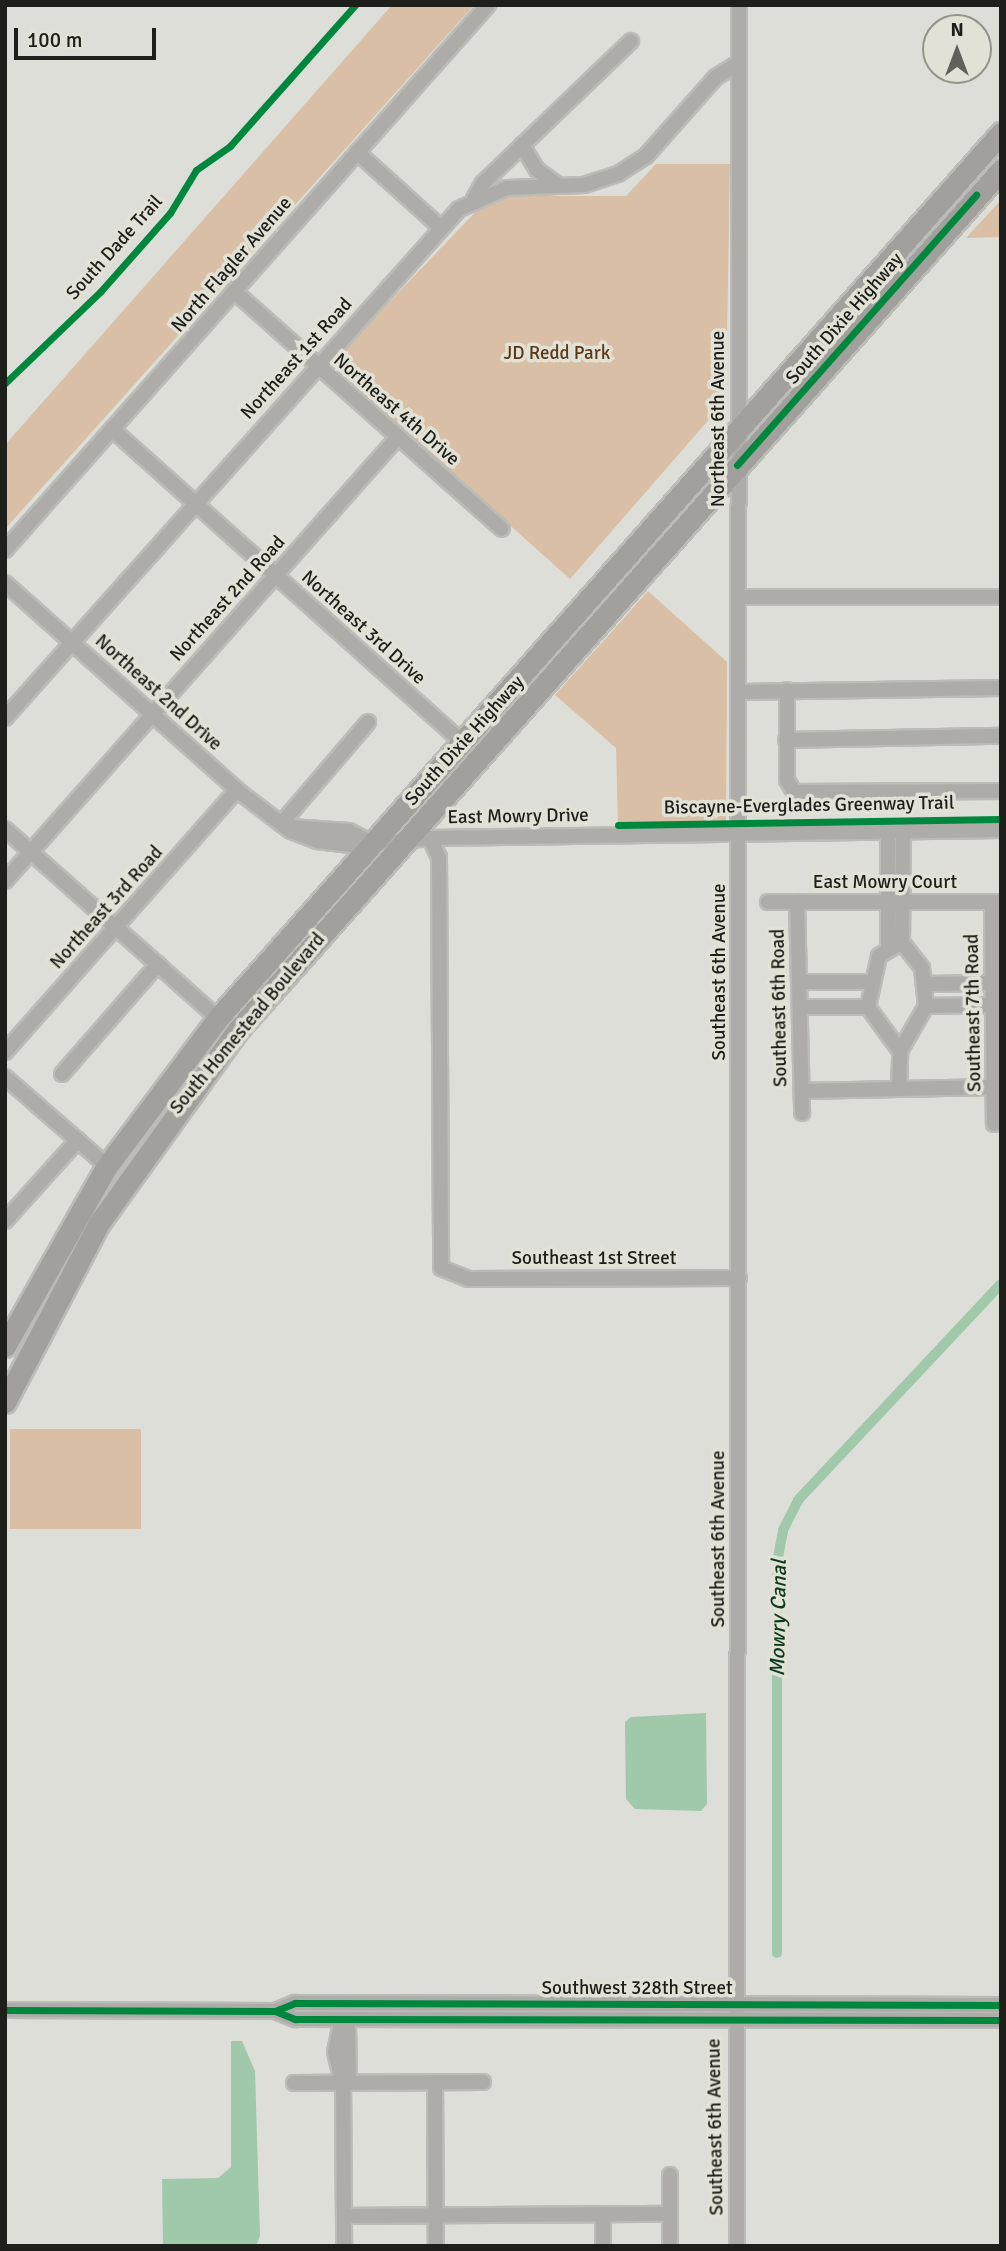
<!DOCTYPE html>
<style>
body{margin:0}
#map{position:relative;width:1006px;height:2251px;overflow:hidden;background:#deded8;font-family:Signika,sans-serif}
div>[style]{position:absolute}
.green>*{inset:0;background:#d8bfa6;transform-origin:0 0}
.water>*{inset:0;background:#a0c8aa}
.canal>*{height:10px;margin:-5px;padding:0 5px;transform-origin:5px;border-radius:5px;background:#a0c8aa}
.roads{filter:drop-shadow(2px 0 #bbbbb7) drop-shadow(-2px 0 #bbbbb7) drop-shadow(0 2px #bbbbb7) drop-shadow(0 -2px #bbbbb7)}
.minor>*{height:14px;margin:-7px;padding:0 7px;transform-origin:7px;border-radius:7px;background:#adaca9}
.highway>*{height:21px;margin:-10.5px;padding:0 10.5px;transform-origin:10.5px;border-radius:10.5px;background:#a1a09c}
.cycleway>*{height:7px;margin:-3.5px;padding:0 3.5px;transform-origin:3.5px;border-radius:3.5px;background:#00873e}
span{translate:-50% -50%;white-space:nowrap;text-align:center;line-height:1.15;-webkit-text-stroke:7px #e1e1d5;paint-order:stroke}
.street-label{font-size:19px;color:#1e1e1a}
.park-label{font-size:19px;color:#5c3817}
.water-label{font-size:21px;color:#0d3b20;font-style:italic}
.frame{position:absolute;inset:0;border:7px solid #1e1e1a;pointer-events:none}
.north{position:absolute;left:922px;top:14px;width:70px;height:70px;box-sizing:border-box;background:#e1e1d5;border:2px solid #93938a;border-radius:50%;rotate:0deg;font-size:19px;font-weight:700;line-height:28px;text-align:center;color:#1e1e1a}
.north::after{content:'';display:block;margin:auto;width:24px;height:32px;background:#61615c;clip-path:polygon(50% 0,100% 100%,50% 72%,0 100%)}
.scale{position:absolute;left:14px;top:28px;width:142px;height:32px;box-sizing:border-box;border:4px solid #1e1e1a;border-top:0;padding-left:9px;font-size:21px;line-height:24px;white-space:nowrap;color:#1e1e1a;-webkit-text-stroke:5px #e1e1d5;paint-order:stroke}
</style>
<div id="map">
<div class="green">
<i style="clip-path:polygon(392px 5px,474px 5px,5px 529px,5px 445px)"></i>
<i style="clip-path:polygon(656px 164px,730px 164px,726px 400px,570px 579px,330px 364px,484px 203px,512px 196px,626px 196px)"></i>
<i style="clip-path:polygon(1001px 200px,1001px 237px,966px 238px,1000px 201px)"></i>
<i style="clip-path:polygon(648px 591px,727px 662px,726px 823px,618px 823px,616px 748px,555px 695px)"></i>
<i style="left:10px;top:1429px;width:131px;height:100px"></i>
</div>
<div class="water">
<i style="clip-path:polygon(706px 1713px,707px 1804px,701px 1811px,635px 1809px,626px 1799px,625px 1722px,631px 1717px)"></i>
<i style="clip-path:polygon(231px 2041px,242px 2041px,255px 2071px,260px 2236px,256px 2246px,163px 2246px,162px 2179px,218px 2178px,231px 2167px)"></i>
</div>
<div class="canal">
<i style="left:777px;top:1953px;width:391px;rotate:-90deg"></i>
<i style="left:777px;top:1562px;width:33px;rotate:-79deg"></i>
<i style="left:783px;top:1530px;width:34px;rotate:-63deg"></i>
<i style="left:798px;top:1500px;width:296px;rotate:-46.8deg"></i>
</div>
<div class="roads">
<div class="minor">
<i style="left:522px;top:145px;width:29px;rotate:59deg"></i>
<i style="left:537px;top:170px;width:26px;rotate:36deg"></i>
<i style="left:357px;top:152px;width:112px;rotate:42.1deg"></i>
<i style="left:474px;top:199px;width:18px;rotate:-61deg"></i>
<i style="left:483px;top:183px;width:205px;rotate:-43.8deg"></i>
<i style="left:234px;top:291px;width:358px;rotate:41.6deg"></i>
<i style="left:112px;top:429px;width:472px;rotate:41.8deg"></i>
<i style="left:5px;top:550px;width:728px;rotate:-48.45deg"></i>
<i style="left:5px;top:583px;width:317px;rotate:41.7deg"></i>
<i style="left:242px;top:794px;width:61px;rotate:37.1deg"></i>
<i style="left:291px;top:831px;width:28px;rotate:21deg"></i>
<i style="left:317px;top:841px;width:38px;rotate:7deg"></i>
<i style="left:355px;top:846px;width:75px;rotate:-6.1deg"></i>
<i style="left:430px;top:838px;width:571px;rotate:-0.8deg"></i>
<i style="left:739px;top:597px;width:262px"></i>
<i style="left:787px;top:690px;width:90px;rotate:90deg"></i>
<i style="left:787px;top:780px;width:14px;rotate:60deg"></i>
<i style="left:794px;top:792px;width:207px;rotate:-0.3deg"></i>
<i style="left:739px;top:692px;width:262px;rotate:-0.9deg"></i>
<i style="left:5px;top:718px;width:682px;rotate:-48.27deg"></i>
<i style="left:459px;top:209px;width:52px;rotate:-23.6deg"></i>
<i style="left:507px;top:188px;width:77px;rotate:-2.2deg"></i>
<i style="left:584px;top:185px;width:36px;rotate:-18deg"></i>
<i style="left:618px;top:174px;width:33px;rotate:-33deg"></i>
<i style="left:646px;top:156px;width:106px;rotate:-48.5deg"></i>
<i style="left:716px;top:77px;width:26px;rotate:-32deg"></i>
<i style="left:786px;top:740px;width:215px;rotate:-1.1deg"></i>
<i style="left:281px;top:824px;width:134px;rotate:-49.5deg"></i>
<i style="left:290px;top:827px;width:59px;rotate:3.9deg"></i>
<i style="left:349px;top:831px;width:27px;rotate:28deg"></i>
<i style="left:5px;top:829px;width:285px;rotate:41.6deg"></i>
<i style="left:888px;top:831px;width:113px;rotate:90deg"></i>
<i style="left:430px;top:838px;width:21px;rotate:65deg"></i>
<i style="left:439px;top:857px;width:411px;rotate:89.7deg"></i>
<i style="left:441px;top:1268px;width:29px;rotate:22deg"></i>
<i style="left:468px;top:1279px;width:271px;rotate:-0.2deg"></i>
<i style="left:5px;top:881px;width:593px;rotate:-48.49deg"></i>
<i style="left:768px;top:902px;width:233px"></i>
<i style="left:797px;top:902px;width:211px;rotate:88.6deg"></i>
<i style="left:992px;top:902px;width:222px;rotate:89.5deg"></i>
<i style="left:902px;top:942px;width:111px;rotate:-89.5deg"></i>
<i style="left:799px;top:982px;width:73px"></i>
<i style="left:924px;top:984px;width:69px;rotate:-0.8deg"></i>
<i style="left:926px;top:1006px;width:67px;rotate:-0.9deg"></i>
<i style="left:800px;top:1007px;width:68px"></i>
<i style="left:5px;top:1052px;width:350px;rotate:-48.5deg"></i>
<i style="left:62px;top:1074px;width:146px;rotate:-48.9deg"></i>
<i style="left:5px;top:1077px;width:135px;rotate:41.1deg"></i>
<i style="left:899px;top:1089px;width:38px;rotate:-88deg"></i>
<i style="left:900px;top:1051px;width:52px;rotate:-60deg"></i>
<i style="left:926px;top:1006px;width:38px;rotate:-96deg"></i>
<i style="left:922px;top:968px;width:33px;rotate:-128deg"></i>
<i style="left:902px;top:942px;width:27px;rotate:149deg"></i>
<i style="left:879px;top:956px;width:52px;rotate:102.2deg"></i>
<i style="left:868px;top:1007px;width:54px;rotate:54deg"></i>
<i style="left:802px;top:1091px;width:192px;rotate:-1.2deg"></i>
<i style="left:5px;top:1221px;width:109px;rotate:-48deg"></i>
<i style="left:5px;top:2010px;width:270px;rotate:0.2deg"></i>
<i style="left:275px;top:2011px;width:22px;rotate:-22deg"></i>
<i style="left:295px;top:2003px;width:706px;rotate:0.16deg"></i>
<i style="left:275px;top:2011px;width:22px;rotate:22deg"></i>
<i style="left:295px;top:2019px;width:706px;rotate:0.08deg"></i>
<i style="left:435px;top:2082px;width:164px;rotate:89.7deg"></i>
<i style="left:294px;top:2083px;width:189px;rotate:-0.3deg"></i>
<i style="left:343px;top:2083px;width:11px;rotate:-56deg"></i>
<i style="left:349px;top:2074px;width:47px;rotate:-91.2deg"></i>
<i style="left:348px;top:2027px;width:10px;rotate:-127deg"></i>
<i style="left:342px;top:2019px;width:34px;rotate:102deg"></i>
<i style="left:335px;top:2052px;width:32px;rotate:76deg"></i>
<i style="left:343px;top:2083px;width:163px;rotate:89.6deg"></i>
<i style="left:670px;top:2175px;width:71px;rotate:90deg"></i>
<i style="left:603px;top:2214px;width:32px;rotate:90deg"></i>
<i style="left:344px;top:2216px;width:326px;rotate:-0.4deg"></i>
<i style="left:737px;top:2246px;width:2241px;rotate:-89.95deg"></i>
</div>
<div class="highway">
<i style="left:5px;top:1346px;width:207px;rotate:-60.5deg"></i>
<i style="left:107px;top:1166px;width:185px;rotate:-53.1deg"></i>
<i style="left:218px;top:1018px;width:1182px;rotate:-48.5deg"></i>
<i style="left:5px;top:1402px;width:202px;rotate:-62.3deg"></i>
<i style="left:99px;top:1223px;width:235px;rotate:-54.3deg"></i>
<i style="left:236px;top:1032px;width:1153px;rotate:-48.41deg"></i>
</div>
</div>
<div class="cycleway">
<i style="left:5px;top:383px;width:132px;rotate:-43.8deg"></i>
<i style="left:100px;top:292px;width:106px;rotate:-48.5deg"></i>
<i style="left:170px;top:213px;width:50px;rotate:-58.8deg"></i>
<i style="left:196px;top:170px;width:42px;rotate:-35.2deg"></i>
<i style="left:230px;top:146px;width:188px;rotate:-48.4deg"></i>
<i style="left:737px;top:465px;width:361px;rotate:-48.5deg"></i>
<i style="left:618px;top:825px;width:383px;rotate:-0.9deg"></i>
<i style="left:5px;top:2010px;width:270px;rotate:0.2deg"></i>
<i style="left:275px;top:2011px;width:22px;rotate:-22deg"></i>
<i style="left:295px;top:2003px;width:706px;rotate:0.16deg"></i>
<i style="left:275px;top:2011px;width:22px;rotate:22deg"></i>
<i style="left:295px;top:2019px;width:706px;rotate:0.08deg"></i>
</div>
<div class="street-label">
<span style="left:115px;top:248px;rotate:-48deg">South Dade Trail</span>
<span style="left:232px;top:265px;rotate:-49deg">North Flagler Avenue</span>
<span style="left:845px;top:319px;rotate:-49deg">South Dixie Highway</span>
<span style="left:297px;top:359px;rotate:-48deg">Northeast 1st Road</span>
<span style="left:396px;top:410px;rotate:41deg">Northeast 4th Drive</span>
<span style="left:719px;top:419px;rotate:-90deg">Northeast 6th Avenue</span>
<span style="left:228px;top:599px;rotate:-48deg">Northeast 2nd Road</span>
<span style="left:363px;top:628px;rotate:42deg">Northeast 3rd Drive</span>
<span style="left:158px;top:693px;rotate:42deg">Northeast 2nd Drive</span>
<span style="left:465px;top:741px;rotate:-48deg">South Dixie Highway</span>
<span style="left:809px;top:806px;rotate:-1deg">Biscayne-Everglades Greenway Trail</span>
<span style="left:518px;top:817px;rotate:-1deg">East Mowry Drive</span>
<span style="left:885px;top:883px">East Mowry Court</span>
<span style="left:107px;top:908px;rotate:-48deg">Northeast 3rd Road</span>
<span style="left:720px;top:972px;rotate:-90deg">Southeast 6th Avenue</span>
<span style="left:780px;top:1008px;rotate:-91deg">Southeast 6th Road</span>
<span style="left:974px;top:1013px;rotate:-91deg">Southeast 7th Road</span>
<span style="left:248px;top:1024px;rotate:-50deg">South Homestead Boulevard</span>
<span style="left:594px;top:1259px">Southeast 1st Street</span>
<span style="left:719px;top:1539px;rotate:-90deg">Southeast 6th Avenue</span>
<span style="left:637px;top:1989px">Southwest 328th Street</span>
<span style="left:716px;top:2127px;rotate:-91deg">Southeast 6th Avenue</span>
</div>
<div class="park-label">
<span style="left:557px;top:354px">JD Redd Park</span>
</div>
<div class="water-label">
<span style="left:778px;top:1618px;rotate:-89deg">Mowry Canal</span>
</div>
<div class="frame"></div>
<div class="north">N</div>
<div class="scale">100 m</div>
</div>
